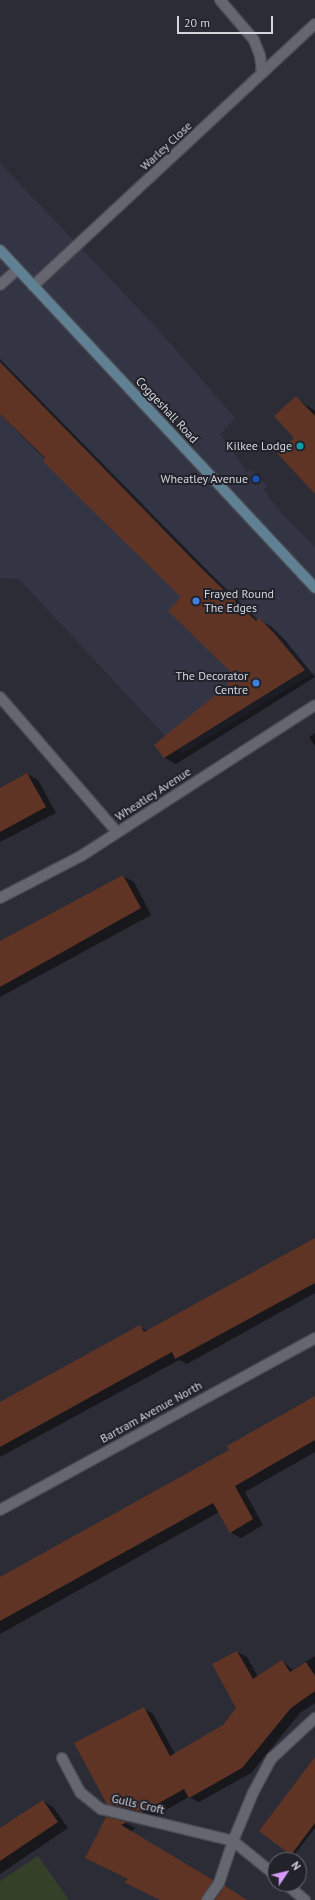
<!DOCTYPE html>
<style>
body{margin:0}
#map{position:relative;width:315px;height:1900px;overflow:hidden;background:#2b2c36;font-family:"PT Sans",sans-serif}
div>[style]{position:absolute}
.built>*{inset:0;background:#343544}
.green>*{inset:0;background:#354029}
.shadow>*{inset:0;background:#0007}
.building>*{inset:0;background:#5f3425}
.roads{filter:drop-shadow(1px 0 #4a4a52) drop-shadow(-1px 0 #4a4a52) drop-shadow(0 1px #4a4a52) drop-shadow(0 -1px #4a4a52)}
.minor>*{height:10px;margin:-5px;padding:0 5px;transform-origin:5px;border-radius:5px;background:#656670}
.secondary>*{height:10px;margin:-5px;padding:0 5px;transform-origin:5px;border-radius:5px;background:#608193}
.dots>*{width:11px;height:11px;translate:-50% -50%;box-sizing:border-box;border:2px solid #22222b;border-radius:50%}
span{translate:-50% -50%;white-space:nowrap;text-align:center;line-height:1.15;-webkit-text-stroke:4px #22222b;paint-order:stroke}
.street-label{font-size:12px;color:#d5d5dc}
.poi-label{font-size:12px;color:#d5d5dc}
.right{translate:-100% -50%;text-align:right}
.left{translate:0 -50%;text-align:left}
.north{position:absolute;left:267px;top:1852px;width:40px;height:40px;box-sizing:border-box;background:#22222b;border:1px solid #6a6a72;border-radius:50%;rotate:55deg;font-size:11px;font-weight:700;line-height:16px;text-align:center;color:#d5d5dc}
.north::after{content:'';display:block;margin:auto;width:14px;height:18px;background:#d59bfa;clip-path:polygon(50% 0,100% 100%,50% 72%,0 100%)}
.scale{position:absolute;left:177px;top:16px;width:96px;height:18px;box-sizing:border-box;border:2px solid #d5d5dc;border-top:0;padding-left:5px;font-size:12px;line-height:14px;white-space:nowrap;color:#d5d5dc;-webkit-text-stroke:3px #22222b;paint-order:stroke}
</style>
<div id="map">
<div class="built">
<i style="clip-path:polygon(0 163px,155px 326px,235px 418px,220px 434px,247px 472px,252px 470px,267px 486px,264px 490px,282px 514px,315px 547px,315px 672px,182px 754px,19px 579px,0 578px)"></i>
</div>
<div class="green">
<i style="clip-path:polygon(38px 1856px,69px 1900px,0 1900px,0 1881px)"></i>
</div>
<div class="shadow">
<i style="clip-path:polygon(0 359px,210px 573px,258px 620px,271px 626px,286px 641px,315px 677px,176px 764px,165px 758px,156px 745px,230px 685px,234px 674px,182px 597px,0 414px)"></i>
<i style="clip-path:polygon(296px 398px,315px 411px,315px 493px,295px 438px)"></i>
<i style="clip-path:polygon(315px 733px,315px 746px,309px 737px)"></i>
<i style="clip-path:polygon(27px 774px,38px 780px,56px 813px,0 842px,0 789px)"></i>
<i style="clip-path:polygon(123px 876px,134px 882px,151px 915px,0 997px,0 943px)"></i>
<i style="clip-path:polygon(315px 1239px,315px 1293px,187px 1364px,179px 1360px,0 1457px,0 1403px,140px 1327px,148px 1331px)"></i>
<i style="clip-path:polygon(315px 1397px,315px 1452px,245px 1492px,263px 1525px,241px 1538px,230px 1532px,219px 1512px,0 1634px,0 1579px,231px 1450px)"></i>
<i style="clip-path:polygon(237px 1652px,247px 1657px,258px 1677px,282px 1661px,293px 1670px,315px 1656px,315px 1703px,300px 1713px,251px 1773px,199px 1802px,189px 1797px,153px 1817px,118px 1809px,108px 1803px,144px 1708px,153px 1714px,175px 1754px,224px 1726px,238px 1709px)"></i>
<i style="clip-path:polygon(315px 1759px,315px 1828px,295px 1854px,283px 1848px)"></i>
<i style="clip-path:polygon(43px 1801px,53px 1807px,68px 1828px,0 1874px,0 1830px)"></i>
<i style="clip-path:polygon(107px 1818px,126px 1823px,136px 1828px,130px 1832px,223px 1886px,220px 1894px,246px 1900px,161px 1900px,130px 1880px,86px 1858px)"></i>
</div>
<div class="building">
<i style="clip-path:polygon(0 362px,198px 565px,256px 621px,259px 618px,274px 633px,305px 670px,164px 758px,154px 745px,228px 685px,226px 680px,233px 674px,168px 611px,181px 597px,89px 507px,43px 461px,45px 458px,0 414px)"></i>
<i style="clip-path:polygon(296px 396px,315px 416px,315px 494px,277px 453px,294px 438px,274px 416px)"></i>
<i style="clip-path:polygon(27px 773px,46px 807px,0 832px,0 788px)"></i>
<i style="clip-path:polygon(123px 875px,141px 908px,0 987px,0 941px)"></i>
<i style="clip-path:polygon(315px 1238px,315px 1283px,175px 1359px,172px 1352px,0 1447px,0 1402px,140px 1325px,144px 1332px)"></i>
<i style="clip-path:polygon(315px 1396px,315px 1440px,235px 1486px,253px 1519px,230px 1533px,213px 1503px,0 1621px,0 1577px,229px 1450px,227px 1446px)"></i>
<i style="clip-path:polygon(237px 1651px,253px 1679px,282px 1660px,290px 1672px,306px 1662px,315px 1676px,315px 1691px,291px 1708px,242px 1768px,189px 1798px,184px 1789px,143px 1812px,107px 1804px,74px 1743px,144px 1707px,170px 1756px,223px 1725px,236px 1708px,212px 1664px)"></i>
<i style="clip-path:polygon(315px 1757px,315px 1823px,291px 1855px,259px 1831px)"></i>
<i style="clip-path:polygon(43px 1800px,58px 1822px,0 1861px,0 1828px)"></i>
<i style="clip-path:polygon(106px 1817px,127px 1822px,121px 1825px,213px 1880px,201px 1900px,160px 1900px,124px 1882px,128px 1879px,85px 1858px)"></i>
<i style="clip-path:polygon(225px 1886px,247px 1900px,215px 1900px)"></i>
</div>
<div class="roads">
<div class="minor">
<i style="left:220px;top:0;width:52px;rotate:49.6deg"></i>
<i style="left:254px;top:40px;width:17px;rotate:69deg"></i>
<i style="left:260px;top:56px;width:17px;rotate:83deg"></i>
<i style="left:0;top:285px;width:24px;rotate:-42deg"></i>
<i style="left:33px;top:286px;width:385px;rotate:-42.9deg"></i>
<i style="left:0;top:697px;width:179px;rotate:49.1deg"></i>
<i style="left:0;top:898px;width:91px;rotate:-27.4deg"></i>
<i style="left:81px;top:856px;width:278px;rotate:-32.8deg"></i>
<i style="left:0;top:1510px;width:359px;rotate:-28.6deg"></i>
<i style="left:62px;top:1758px;width:40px;rotate:62deg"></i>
<i style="left:81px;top:1793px;width:26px;rotate:39deg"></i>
<i style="left:101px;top:1809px;width:136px;rotate:13.6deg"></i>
<i style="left:233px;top:1841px;width:54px;rotate:39deg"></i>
<i style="left:286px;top:1884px;width:25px;rotate:40deg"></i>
<i style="left:207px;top:1900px;width:21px;rotate:-55deg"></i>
<i style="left:219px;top:1883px;width:44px;rotate:-71.6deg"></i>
<i style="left:233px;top:1841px;width:52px;rotate:-67.4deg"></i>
<i style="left:253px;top:1793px;width:40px;rotate:-62deg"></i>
<i style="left:272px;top:1758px;width:59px;rotate:-42.9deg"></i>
</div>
<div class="secondary">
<i style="left:0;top:250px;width:462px;rotate:47deg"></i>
</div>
</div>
<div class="dots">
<i style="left:300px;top:446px;background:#0f9aa8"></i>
<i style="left:256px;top:479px;background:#1a4fb4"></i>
<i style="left:196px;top:601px;background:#3f7fe0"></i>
<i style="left:256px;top:683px;background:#3f7fe0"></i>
</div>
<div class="street-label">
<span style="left:166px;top:146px;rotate:-43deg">Warley Close</span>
<span style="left:167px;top:410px;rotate:47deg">Coggeshall Road</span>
<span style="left:153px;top:794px;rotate:-33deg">Wheatley Avenue</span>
<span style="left:151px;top:1412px;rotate:-29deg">Bartram Avenue North</span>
<span style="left:138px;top:1804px;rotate:13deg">Gulls Croft</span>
</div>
<div class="poi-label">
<span class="right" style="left:292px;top:446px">Kilkee Lodge</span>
<span class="right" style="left:248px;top:479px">Wheatley Avenue</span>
<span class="left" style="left:204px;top:601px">Frayed Round<br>The Edges</span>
<span class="right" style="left:248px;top:683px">The Decorator<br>Centre</span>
</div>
<div class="north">N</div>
<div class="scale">20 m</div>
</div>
